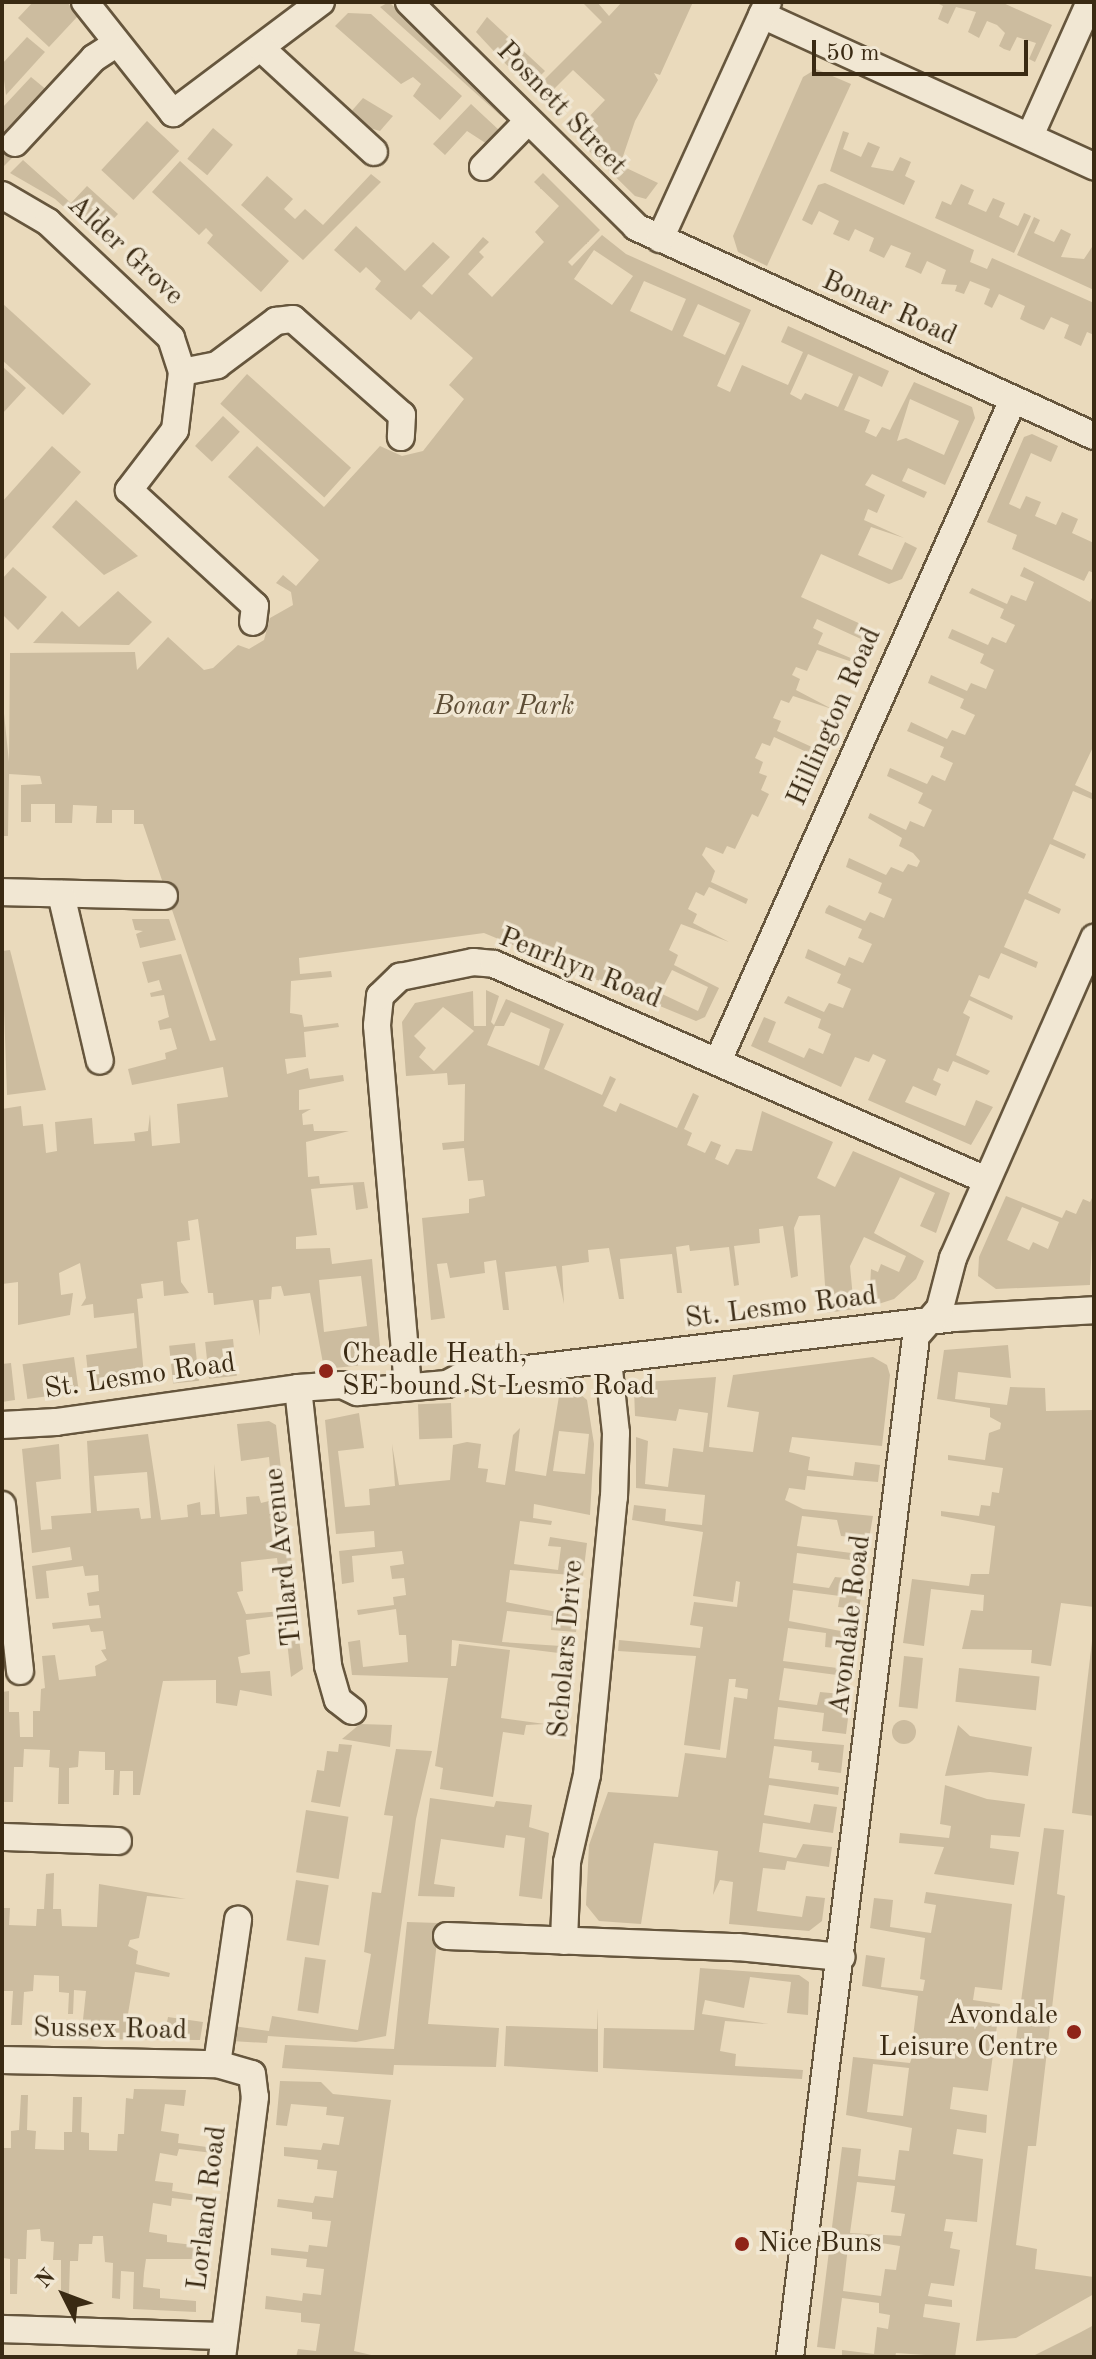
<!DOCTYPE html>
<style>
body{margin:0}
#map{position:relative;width:1096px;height:2359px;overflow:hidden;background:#eadabc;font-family:"Old Standard TT",serif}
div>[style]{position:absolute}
.green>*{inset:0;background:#ccbc9f;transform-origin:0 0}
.round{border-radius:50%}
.roads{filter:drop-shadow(2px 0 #66563d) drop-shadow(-2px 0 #66563d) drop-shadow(0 2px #66563d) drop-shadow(0 -2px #66563d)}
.street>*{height:26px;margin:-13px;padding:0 13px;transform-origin:13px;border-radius:13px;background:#f1e7d3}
.dots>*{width:22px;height:22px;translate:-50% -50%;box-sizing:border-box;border:4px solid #f1e7d3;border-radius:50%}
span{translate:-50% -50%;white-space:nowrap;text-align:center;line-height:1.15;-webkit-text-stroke:7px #f1e7d3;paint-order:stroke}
.street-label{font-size:28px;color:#3a2a13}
.park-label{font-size:28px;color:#5e4e36;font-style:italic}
.poi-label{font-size:28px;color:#3a2a13}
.left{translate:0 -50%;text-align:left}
.right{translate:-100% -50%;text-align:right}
.frame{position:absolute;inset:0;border:4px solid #3a2a13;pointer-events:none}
.north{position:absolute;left:24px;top:2255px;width:80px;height:80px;-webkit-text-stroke:6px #f1e7d3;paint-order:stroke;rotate:312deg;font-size:22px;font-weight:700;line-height:32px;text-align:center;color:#3a2a13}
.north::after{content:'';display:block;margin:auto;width:28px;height:36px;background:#3a2a13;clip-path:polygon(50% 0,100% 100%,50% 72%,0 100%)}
.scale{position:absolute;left:812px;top:40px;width:216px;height:36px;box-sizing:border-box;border:4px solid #3a2a13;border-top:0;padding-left:10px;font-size:24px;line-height:28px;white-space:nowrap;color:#3a2a13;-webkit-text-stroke:6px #f1e7d3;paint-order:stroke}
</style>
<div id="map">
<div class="green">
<i style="clip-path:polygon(33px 2px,67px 2px,78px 16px,49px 47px,18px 18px)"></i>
<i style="clip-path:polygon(389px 2px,503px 112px,501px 116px,380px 7px)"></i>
<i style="clip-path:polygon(582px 2px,597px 2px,609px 16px,622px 2px,693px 2px,660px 75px,654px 73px,658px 80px,635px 121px,620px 165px,658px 183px,646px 199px,635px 196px,583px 145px,589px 127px,584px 122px,605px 100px,573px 70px,553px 90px,544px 80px,602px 22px)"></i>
<i style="clip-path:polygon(935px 2px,1001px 2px,1052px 25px,1035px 62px,1029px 59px,1036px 43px,1017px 37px,1010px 51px,1004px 49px,999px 46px,1005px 33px,997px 25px,987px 21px,979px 38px,968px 32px,976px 12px,956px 7px,948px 24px,938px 19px,943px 6px)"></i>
<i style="clip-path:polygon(348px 13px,371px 14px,462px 96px,440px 120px,413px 96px,421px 84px,413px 77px,401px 84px,335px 26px)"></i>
<i style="clip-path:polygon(487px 17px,545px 71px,528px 88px,476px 32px)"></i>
<i style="clip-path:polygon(27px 37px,45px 52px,6px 95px,2px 64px)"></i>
<i style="clip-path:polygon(816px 69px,851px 84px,767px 266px,738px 252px,733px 236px,803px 77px)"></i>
<i style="clip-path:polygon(31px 77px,48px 91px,20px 150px,2px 168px,2px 108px)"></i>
<i style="clip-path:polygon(363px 98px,393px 116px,380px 131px,362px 126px,349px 114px)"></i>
<i style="clip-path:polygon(471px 104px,500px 131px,487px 144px,467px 131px,445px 155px,433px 144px)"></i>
<i style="left:147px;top:121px;width:44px;height:67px;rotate:43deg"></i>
<i style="left:213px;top:128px;width:26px;height:40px;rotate:40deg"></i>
<i style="clip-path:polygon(843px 131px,849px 133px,843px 149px,861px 157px,868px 142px,880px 147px,871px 167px,893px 171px,900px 157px,911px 162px,905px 176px,915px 181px,904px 205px,830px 171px)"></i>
<i style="clip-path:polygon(23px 160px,71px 203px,87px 186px,118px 214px,97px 237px,55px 199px,10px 173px)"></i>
<i style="clip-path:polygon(180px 161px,289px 261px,261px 292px,207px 243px,213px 235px,206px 228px,199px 235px,152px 192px)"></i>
<i style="clip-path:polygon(evenodd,543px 173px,600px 230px,568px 262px,572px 266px,602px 235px,626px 254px,751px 310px,717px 386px,730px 392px,742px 365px,788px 385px,803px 352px,781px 342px,788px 326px,889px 371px,882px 387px,859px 376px,844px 410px,870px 420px,865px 432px,876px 437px,882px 427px,890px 430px,914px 382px,972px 407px,975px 418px,945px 485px,908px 468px,902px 481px,927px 492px,924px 498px,872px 474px,865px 485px,885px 495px,877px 513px,868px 509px,864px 520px,904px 538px,871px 527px,858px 555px,892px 570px,905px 542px,917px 548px,902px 579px,889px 584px,821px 554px,801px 597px,874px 630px,876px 639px,864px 666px,817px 650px,807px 671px,796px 667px,792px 675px,800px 679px,796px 690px,832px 709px,793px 696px,789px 703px,781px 700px,773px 718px,781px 721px,777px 731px,814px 748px,811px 754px,774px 737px,770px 746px,762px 743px,755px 758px,763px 762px,759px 773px,767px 776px,761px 790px,769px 794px,758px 817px,752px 814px,735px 849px,727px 846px,723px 854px,706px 847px,702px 855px,715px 871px,711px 882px,748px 899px,746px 904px,709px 887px,704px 896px,696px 892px,688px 909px,697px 914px,693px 923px,729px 942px,681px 924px,669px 950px,678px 955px,674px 965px,719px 988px,705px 1017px,696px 1021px,484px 933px,299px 958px,300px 974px,331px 971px,332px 977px,291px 981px,290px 1013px,302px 1015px,304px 1027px,338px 1023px,339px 1027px,304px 1032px,306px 1057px,285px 1059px,287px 1074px,308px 1068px,310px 1079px,343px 1075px,344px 1081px,299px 1090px,299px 1110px,311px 1109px,302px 1114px,303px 1125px,313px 1124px,314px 1131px,349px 1131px,306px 1142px,308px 1177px,319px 1176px,320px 1184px,364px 1182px,368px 1208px,356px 1210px,353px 1185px,311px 1189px,317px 1235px,296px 1237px,296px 1249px,330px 1248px,332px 1264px,372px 1259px,381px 1357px,374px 1364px,324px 1369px,310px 1293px,284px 1296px,281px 1286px,272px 1287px,271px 1299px,259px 1300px,260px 1336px,253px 1300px,214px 1305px,213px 1293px,208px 1293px,198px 1219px,188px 1221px,190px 1240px,177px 1242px,181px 1282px,189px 1293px,164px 1296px,163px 1281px,141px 1284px,143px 1298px,137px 1299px,145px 1386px,90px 1392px,86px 1355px,137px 1348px,134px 1313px,94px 1318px,93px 1304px,81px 1306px,86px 1298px,80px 1263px,59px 1273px,61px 1295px,73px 1293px,70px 1315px,18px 1325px,18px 1282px,2px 1284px,2px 1109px,21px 1106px,23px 1126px,43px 1124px,46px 1153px,57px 1151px,55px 1122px,92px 1118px,94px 1144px,135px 1141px,134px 1133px,148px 1131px,150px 1114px,152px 1146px,180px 1143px,177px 1104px,228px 1097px,223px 1067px,132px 1085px,128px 1069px,166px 1059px,165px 1053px,177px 1049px,171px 1028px,160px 1030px,158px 1021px,169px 1017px,164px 995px,151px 997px,150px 993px,162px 990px,159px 980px,148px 983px,142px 962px,181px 954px,210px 1041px,216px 1040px,143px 824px,134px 824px,134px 810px,112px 810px,112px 823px,96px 823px,97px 806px,73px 805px,72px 823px,55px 823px,55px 804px,31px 804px,31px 822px,21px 822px,21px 785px,42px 784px,40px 776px,9px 774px,8px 836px,2px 836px,2px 694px,9px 762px,10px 653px,135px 652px,137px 670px,168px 637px,204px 670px,213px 668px,238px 645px,249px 649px,264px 640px,270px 618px,293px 605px,291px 592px,276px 583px,283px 575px,296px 586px,319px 560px,228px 477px,257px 446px,324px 507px,380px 446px,402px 456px,423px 451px,464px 399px,449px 385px,473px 358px,419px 311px,411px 320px,375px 289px,381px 281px,366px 267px,360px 273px,334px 250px,356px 226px,405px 271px,433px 242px,450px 257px,422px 286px,432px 295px,483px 237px,489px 242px,479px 252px,484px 257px,468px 274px,492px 297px,544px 242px,535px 232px,559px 206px,534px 182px,543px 173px,594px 250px,633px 276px,612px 305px,574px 279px,594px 250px,543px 173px,644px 281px,686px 299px,672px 331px,630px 311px,644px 281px,543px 173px,698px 304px,740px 323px,725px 355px,683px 336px,698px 304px,543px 173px,808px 354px,853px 374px,838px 407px,805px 393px,801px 400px,790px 394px,808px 354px,543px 173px,910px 399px,959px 421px,944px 455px,906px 438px,897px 441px,910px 399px,543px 173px,817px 619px,861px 639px,853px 659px,818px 644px,823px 633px,813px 628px,817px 619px,543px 173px,672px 970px,708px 987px,698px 1011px,660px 993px,672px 970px,543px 173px,361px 1276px,367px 1326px,324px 1332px,319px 1280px,361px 1276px)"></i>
<i style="clip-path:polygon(371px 174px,381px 182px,303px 260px,241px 205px,267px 176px,293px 199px,284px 209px,295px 219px,305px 209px,323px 225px)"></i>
<i style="clip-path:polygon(825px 183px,974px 250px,970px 262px,987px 269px,992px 258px,1094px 303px,1094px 335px,1087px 332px,1081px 346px,1064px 338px,1069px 325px,1051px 317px,1044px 330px,1028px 323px,1020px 319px,1025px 306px,999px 294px,992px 308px,984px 304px,990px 289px,970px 281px,964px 294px,955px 291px,957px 285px,941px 284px,946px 270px,927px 261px,921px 274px,913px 270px,905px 267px,911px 253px,891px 245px,884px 258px,869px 251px,874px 238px,855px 229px,849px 241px,833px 234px,839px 221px,819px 211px,812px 225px,802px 220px,818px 185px)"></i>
<i style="clip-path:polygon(961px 184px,974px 190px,968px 204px,986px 212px,993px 198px,1005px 203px,999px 217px,1018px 226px,1024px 213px,1031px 216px,1014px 253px,935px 218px,942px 201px,951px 205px)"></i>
<i style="clip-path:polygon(1034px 217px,1040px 220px,1034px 233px,1054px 242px,1061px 229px,1071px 234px,1061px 257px,1084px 259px,1094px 244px,1094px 290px,1017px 255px)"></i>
<i style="clip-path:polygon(2px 303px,91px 384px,63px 415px,2px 360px)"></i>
<i style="clip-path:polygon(2px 366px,26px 388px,2px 414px)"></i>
<i style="left:247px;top:374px;width:140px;height:40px;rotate:42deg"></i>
<i style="left:223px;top:416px;width:23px;height:41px;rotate:43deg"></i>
<i style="clip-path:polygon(1032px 434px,1058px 446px,1051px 462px,1031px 453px,1009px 504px,1020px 509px,1026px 496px,1041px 502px,1035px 516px,1056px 525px,1062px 512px,1078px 519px,1072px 533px,1094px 543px,1094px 573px,1089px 571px,1084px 581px,1012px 549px,1017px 535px,987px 522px,1024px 437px)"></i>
<i style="clip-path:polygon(52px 446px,81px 472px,2px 562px,2px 502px)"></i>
<i style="clip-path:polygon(76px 500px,138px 556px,104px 575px,52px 527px)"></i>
<i style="clip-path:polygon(13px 567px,47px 597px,18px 630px,2px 614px,2px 579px)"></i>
<i style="clip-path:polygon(1024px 567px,1090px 602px,1094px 594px,1094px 745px,1075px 785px,1094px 794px,1094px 800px,1073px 791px,1053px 839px,1086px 854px,1084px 859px,1050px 844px,1028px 893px,1061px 909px,1059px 914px,1025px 899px,1004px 947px,1038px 962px,1036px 968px,1001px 953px,989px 979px,979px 975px,970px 996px,1013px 1016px,1012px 1020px,969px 1000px,963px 1013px,970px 1017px,956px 1055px,990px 1071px,987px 1075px,953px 1061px,948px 1072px,938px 1068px,933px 1080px,941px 1084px,936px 1096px,913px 1086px,905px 1102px,965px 1126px,976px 1100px,993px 1107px,971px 1145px,868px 1100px,886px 1060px,873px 1054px,869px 1062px,855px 1057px,841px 1087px,751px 1046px,764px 1017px,776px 1022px,768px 1042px,804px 1058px,809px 1048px,823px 1054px,831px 1034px,818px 1028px,821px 1019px,784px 1003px,788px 996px,824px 1012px,829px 1003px,843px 1008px,851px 989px,837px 983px,841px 974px,805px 958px,808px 949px,845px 966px,849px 957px,863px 963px,872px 944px,858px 938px,862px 929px,825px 913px,826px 909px,829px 905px,865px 921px,870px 912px,884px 918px,892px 899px,878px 893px,882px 883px,846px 867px,849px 858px,886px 875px,891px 867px,903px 872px,908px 864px,917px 867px,920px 861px,913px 853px,899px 846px,902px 838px,868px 818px,870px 813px,906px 830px,910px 821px,924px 827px,932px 810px,918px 803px,923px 793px,887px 776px,890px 768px,927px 784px,932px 775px,945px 781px,953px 763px,940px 757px,944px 747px,907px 731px,909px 727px,911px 722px,947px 739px,952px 730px,965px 735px,975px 715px,960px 708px,964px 699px,928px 683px,931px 675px,967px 691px,971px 683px,986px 689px,994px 670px,980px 663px,984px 654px,948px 638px,952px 629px,988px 645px,992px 637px,1006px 643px,1015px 625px,1000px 618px,1004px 609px,969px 593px,972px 588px,1007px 604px,1011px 595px,1026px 601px,1034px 582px,1020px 576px)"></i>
<i style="clip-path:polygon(118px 591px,152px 622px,129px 645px,33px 643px,62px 611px,79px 627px)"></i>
<i style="clip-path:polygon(132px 919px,169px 919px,176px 940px,140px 948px,136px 934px,143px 931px,135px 930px)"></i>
<i style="clip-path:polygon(10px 950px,46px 1090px,7px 1095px,2px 951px)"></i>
<i style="clip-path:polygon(evenodd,486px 990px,499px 996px,491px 1022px,494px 1025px,506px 999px,564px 1024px,544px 1069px,602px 1095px,610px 1076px,616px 1079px,603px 1106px,616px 1112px,620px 1103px,677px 1128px,693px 1093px,699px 1096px,684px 1129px,692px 1133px,687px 1145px,705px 1153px,711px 1141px,721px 1145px,715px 1159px,728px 1165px,736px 1149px,752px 1151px,762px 1111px,833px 1142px,817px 1178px,835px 1187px,853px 1151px,950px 1193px,936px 1233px,920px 1226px,935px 1193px,900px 1177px,874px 1233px,924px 1261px,916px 1279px,894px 1299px,869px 1307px,871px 1269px,878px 1272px,881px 1264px,899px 1272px,906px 1256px,864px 1237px,850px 1266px,854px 1309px,827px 1313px,820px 1215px,799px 1216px,794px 1228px,798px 1276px,791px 1278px,783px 1226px,759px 1229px,760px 1243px,734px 1246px,739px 1285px,734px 1286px,729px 1247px,690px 1251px,689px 1245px,676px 1247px,682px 1293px,677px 1293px,672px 1254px,620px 1259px,624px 1299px,619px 1299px,609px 1248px,588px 1250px,589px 1262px,562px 1266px,564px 1304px,556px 1266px,505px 1272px,509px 1310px,503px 1310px,496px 1260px,484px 1262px,485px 1273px,450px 1278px,447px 1263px,437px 1264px,445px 1318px,431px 1320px,422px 1218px,469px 1213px,469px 1199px,485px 1196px,483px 1180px,468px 1181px,464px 1148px,443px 1150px,442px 1143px,464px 1141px,465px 1084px,448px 1085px,447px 1073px,406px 1076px,402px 1022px,415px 1003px,473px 991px,474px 1026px,486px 1026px,486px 990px,443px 1007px,474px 1031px,434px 1071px,419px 1057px,426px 1048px,414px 1036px,443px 1007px,486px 990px,511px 1012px,550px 1029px,539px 1066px,487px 1045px,495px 1026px,504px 1026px,511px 1012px)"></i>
<i style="clip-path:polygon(evenodd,1094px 1194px,1090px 1285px,996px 1289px,978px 1276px,979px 1257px,1006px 1196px,1062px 1218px,1066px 1210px,1076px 1214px,1083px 1199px,1090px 1202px,1094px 1194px,1022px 1207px,1059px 1222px,1048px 1249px,1033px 1242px,1029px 1250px,1007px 1240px,1022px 1207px)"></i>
<i style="left:233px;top:1339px;width:37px;height:28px;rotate:84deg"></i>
<i style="left:195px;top:1343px;width:38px;height:26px;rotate:84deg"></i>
<i style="clip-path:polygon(1008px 1345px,1011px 1378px,958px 1372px,955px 1399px,1007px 1405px,1010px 1387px,1045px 1388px,1046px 1411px,1094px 1410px,1094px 1607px,1061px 1603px,1051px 1666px,1031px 1663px,1032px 1650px,962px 1649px,971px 1610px,983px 1611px,984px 1595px,931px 1589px,924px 1646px,903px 1643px,912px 1579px,969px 1586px,971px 1574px,989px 1574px,995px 1526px,941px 1516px,941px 1511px,979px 1516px,981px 1505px,990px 1506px,992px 1492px,999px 1493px,1003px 1468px,948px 1460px,948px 1455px,985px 1460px,989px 1433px,1000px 1429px,1001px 1423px,990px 1417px,990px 1408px,937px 1399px,944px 1350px)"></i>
<i style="left:74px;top:1357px;width:35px;height:52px;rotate:82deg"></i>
<i style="clip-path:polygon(873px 1357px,887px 1365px,890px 1375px,882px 1446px,792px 1437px,789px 1452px,810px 1457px,808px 1470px,853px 1476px,855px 1462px,880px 1465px,878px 1482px,807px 1476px,805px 1490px,789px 1488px,785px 1500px,803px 1509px,873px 1516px,869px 1539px,841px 1536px,837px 1520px,802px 1516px,797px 1546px,867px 1555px,866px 1562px,797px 1553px,793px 1583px,829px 1588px,835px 1577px,864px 1580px,859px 1609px,838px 1607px,840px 1596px,793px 1590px,789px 1621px,856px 1634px,854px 1650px,825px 1647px,826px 1633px,788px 1628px,783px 1661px,853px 1670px,852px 1677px,784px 1668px,779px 1700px,817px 1705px,820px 1692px,851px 1695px,846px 1734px,822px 1731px,824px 1713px,778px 1707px,774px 1739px,844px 1745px,841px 1773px,818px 1770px,819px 1763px,811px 1762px,812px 1751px,774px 1746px,769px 1778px,839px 1787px,838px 1795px,769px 1785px,764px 1815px,810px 1823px,814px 1804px,837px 1807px,833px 1833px,763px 1823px,759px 1852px,796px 1858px,803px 1844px,832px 1847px,829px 1867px,787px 1861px,785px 1870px,763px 1868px,757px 1911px,802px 1917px,806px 1896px,825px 1898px,822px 1921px,809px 1931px,729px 1924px,733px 1882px,720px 1880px,713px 1895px,718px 1851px,654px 1843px,641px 1924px,599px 1921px,586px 1905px,589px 1845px,608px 1792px,678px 1797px,685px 1753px,726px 1758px,734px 1697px,747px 1699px,748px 1689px,735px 1687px,736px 1679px,729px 1679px,720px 1750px,684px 1745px,696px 1656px,618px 1651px,619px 1640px,700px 1648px,703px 1627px,690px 1625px,694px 1602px,737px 1607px,740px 1582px,736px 1581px,733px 1602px,693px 1596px,703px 1532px,632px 1520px,634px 1505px,666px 1509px,665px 1521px,702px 1525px,705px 1495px,636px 1488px,636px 1437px,648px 1441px,645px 1484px,668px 1487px,673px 1448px,703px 1452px,708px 1413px,679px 1409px,676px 1421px,635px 1416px,634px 1389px,645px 1382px,716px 1377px,709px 1447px,753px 1452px,759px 1412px,727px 1407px,733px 1375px)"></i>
<i style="clip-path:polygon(11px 1363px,15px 1400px,2px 1402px,2px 1364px)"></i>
<i style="clip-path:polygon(evenodd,580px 1394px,587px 1400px,594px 1444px,590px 1515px,534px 1504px,533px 1518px,552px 1521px,551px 1525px,520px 1521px,514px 1564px,558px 1570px,561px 1547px,548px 1546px,550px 1537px,587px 1543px,583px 1576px,510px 1570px,506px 1602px,578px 1616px,576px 1632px,551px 1630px,552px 1616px,507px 1611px,502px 1642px,576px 1647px,575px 1655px,452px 1640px,451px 1666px,456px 1666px,459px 1644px,510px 1650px,501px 1718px,545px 1724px,526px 1725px,524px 1735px,503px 1732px,493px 1797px,440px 1789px,443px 1768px,435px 1766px,448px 1678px,352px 1675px,348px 1642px,360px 1640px,363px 1667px,408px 1662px,406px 1635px,399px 1635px,396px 1609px,358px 1615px,357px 1610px,394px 1605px,393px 1597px,406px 1595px,404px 1578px,392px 1579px,390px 1566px,404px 1564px,402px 1551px,352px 1556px,354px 1582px,342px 1584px,339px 1551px,375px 1547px,374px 1531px,336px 1534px,325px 1420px,359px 1413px,364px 1448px,338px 1451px,345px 1507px,370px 1505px,369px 1489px,395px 1486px,392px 1444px,399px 1485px,450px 1480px,453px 1445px,467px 1442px,481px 1444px,478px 1468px,488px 1469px,486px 1482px,505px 1485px,513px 1435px,520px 1428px,515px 1471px,546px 1476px,559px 1396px,580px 1394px,559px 1431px,589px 1434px,585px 1474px,553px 1471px,559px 1431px)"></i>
<i style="left:451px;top:1403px;width:35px;height:33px;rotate:88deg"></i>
<i style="clip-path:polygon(evenodd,269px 1421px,276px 1425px,294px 1582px,280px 1583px,277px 1558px,241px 1562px,243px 1591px,237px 1592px,246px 1614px,284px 1611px,284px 1615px,246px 1620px,250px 1654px,238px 1657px,241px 1673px,270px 1671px,272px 1696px,240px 1690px,237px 1706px,216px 1703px,216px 1680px,163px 1681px,140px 1795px,133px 1795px,133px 1771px,120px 1771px,119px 1795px,113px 1795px,114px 1770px,105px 1770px,105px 1752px,79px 1751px,78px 1767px,69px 1768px,69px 1804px,58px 1804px,59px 1768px,49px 1767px,50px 1750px,24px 1749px,23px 1767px,14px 1767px,13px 1802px,3px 1802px,2px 1692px,9px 1691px,9px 1712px,19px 1712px,20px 1737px,33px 1737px,33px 1711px,40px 1711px,41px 1689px,45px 1688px,42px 1656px,55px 1655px,59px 1680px,96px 1676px,95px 1666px,107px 1660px,101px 1650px,106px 1649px,103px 1631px,91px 1632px,89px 1625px,53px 1629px,52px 1623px,101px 1618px,99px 1605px,89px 1606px,87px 1593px,99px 1591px,98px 1575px,85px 1576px,83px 1566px,46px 1571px,49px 1598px,36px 1599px,32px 1566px,72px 1560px,70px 1547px,32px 1553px,22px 1449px,59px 1444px,61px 1479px,36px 1482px,41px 1530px,52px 1529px,51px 1516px,91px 1513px,87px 1441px,148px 1434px,161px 1520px,188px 1517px,187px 1505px,200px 1502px,201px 1515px,215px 1514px,214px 1464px,220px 1517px,247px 1514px,246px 1497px,259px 1496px,261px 1503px,273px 1500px,269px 1457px,241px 1461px,237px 1424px,269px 1421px,147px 1472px,151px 1518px,141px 1519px,139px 1508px,97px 1511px,94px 1476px,147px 1472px)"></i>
<i style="clip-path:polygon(1094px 1624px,1094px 1816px,1072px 1813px)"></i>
<i style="clip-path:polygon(299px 1639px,303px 1669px,291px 1677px,287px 1641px)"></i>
<i style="left:904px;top:1656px;width:19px;height:51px;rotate:6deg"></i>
<i style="left:959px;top:1668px;width:81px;height:34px;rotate:6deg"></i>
<i class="round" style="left:892px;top:1720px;width:24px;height:24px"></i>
<i style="clip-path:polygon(360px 1724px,392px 1725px,390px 1747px,342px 1739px)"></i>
<i style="clip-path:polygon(958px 1725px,970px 1736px,1032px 1747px,1028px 1776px,990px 1772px,945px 1776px)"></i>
<i style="clip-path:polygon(339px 1744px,352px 1745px,340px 1807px,311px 1802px,317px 1770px,324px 1771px,327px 1751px,338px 1752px)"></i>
<i style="clip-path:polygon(396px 1749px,432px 1751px,416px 1819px,386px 2036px,356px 2042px,268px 2036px,267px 2043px,231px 2041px,233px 2026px,269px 2031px,272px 2016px,358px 2030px,371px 1954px,364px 1952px,372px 1892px,381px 1893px,392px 1824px,393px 1816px,384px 1815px)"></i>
<i style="clip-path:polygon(945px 1785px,987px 1799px,1025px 1804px,1020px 1837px,991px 1835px,990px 1848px,1019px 1852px,1014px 1885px,934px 1874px,944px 1847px,899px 1843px,900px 1833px,949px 1838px,951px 1826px,940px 1824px)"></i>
<i style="clip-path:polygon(430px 1798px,494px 1807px,496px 1801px,532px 1805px,529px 1827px,549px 1833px,542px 1899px,519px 1896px,525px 1838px,506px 1835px,504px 1848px,441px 1839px,434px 1884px,455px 1887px,454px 1897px,418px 1896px)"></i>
<i style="left:306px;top:1810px;width:43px;height:63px;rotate:9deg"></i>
<i style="clip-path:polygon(1044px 1828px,1064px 1830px,1057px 1894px,1065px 1896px,1036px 2146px,1028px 2146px,1016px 2245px,1037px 2249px,1035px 2269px,1094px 2277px,1094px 2294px,1016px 2338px,976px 2341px)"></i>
<i style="clip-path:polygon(54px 1873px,53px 1909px,61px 1909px,62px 1926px,97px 1927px,99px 1884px,186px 1899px,147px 1896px,139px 1938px,130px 1940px,128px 1946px,138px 1951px,136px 1964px,170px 1973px,169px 1977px,135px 1972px,126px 2026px,165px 2033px,168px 2017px,203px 2022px,200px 2040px,81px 2039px,86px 1991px,74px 1990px,73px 2014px,68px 2014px,69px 1993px,59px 1992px,59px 1976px,34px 1975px,33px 1991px,24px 1992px,22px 2025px,11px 2025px,13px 1991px,2px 1991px,2px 1908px,10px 1908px,9px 1925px,36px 1926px,37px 1909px,44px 1909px,46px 1874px)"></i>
<i style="left:296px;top:1880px;width:33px;height:61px;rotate:9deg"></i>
<i style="clip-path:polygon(evenodd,926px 1892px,1012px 1904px,1002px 1990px,975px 1987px,973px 2000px,1000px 2004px,988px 2091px,953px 2087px,950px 2109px,987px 2115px,986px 2133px,957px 2129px,953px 2154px,983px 2159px,977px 2222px,946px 2219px,944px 2231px,953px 2232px,950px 2248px,960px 2250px,954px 2286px,931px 2283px,928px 2296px,952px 2300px,952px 2307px,925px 2304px,923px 2317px,960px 2323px,955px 2357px,896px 2353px,895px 2357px,842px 2357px,842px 2350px,874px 2354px,877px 2327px,888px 2329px,890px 2315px,879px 2313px,879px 2303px,842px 2298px,835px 2349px,817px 2347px,842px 2147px,861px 2149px,858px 2176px,895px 2180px,899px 2150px,909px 2151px,912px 2128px,846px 2115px,853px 2057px,910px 2063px,918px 2038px,913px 2037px,918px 1996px,862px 1986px,866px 1955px,885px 1958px,881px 1987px,923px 1991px,925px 1980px,920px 1979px,925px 1938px,870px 1928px,874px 1898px,893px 1900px,890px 1927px,931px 1933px,936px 1905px,924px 1903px,926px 1892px,873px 2064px,909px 2068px,903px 2116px,867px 2112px,873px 2064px,926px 1892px,857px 2182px,895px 2186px,891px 2212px,905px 2214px,901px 2236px,850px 2233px,857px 2182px,926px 1892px,849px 2238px,900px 2246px,896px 2270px,885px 2269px,881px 2296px,843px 2291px,849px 2238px)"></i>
<i style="clip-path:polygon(407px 1922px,439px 1923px,428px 2024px,499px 2028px,496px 2067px,394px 2065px,393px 2075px,282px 2068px,285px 2045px,394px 2049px)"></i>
<i style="left:305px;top:1957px;width:21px;height:54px;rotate:8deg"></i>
<i style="clip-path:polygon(700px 1968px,799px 1975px,809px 1982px,808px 2015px,787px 2013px,791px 1982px,750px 1977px,744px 2008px,705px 2000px,702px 2014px,769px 2024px,725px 2021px,720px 2051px,736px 2054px,735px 2066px,803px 2070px,802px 2079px,603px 2068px,604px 2028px,694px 2030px)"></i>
<i style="clip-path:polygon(598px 2008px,598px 2072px,504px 2066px,506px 2026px,597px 2029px)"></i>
<i style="clip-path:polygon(280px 2081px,321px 2082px,333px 2094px,391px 2100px,354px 2351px,380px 2357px,296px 2357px,298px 2349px,316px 2351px,320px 2324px,301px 2322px,301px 2313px,265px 2309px,266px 2296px,302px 2301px,303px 2293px,321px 2295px,324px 2269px,306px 2267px,307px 2259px,271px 2255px,271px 2248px,308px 2252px,309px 2245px,327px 2247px,331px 2221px,312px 2219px,312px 2212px,277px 2207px,278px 2199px,313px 2203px,315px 2196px,333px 2198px,337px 2171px,317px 2169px,318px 2160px,284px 2156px,284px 2147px,321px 2150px,323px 2143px,339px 2145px,344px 2117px,326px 2115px,327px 2107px,291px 2104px,287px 2126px,276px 2125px)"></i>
<i style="clip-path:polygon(134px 2089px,186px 2090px,184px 2106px,165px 2104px,161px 2131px,179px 2134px,178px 2143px,214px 2148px,213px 2153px,179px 2149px,177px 2156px,160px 2153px,155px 2181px,173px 2183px,172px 2191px,208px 2197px,208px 2202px,172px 2198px,171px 2206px,153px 2203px,149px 2232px,167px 2235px,167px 2242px,203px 2246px,202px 2259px,146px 2259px,144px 2273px,143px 2287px,160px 2289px,160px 2298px,196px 2301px,196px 2312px,133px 2309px,134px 2272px,121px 2271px,120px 2299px,112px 2298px,113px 2263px,105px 2262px,103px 2236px,93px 2236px,92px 2244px,79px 2244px,78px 2261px,70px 2261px,69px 2296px,61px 2296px,61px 2260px,53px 2260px,54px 2242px,41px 2241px,40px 2229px,27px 2230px,26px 2259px,18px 2259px,17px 2294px,10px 2294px,10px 2259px,3px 2258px,2px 2148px,11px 2148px,11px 2131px,19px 2130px,21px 2095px,28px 2095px,27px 2130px,36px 2131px,35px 2149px,64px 2150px,64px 2132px,72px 2132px,73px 2097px,82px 2097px,81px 2132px,89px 2133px,89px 2150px,117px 2151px,118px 2134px,124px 2134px,126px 2098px,133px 2099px)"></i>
<i style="clip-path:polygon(1094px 2325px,1094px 2357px,1031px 2357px,1081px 2332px)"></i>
</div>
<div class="roads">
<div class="street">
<i style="left:85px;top:2px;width:142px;rotate:51.6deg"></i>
<i style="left:173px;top:113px;width:185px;rotate:-36.9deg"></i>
<i style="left:409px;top:2px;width:320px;rotate:44.7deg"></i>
<i style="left:636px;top:227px;width:503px;rotate:24.53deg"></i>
<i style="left:762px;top:15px;width:365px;rotate:24.5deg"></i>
<i style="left:262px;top:49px;width:152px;rotate:42.6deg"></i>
<i style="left:1030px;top:136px;width:147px;rotate:-65.9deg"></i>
<i style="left:15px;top:143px;width:116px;rotate:-47.1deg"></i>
<i style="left:94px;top:58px;width:27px;rotate:-33deg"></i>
<i style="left:483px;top:167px;width:63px;rotate:-45.6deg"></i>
<i style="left:2px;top:195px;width:53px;rotate:30.4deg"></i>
<i style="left:48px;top:222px;width:169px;rotate:43.3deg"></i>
<i style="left:171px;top:338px;width:36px;rotate:72deg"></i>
<i style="left:182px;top:372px;width:58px;rotate:96.9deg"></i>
<i style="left:175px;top:430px;width:76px;rotate:127.5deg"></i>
<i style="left:129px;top:490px;width:171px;rotate:42.6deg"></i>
<i style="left:255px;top:606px;width:16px;rotate:97deg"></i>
<i style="left:660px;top:239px;width:260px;rotate:-65.5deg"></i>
<i style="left:182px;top:372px;width:36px;rotate:-11deg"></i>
<i style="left:217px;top:365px;width:74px;rotate:-36.7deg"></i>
<i style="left:276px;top:321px;width:17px;rotate:-7deg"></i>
<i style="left:293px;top:319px;width:145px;rotate:41.4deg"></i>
<i style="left:402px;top:415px;width:22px;rotate:93deg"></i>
<i style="left:2px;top:892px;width:162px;rotate:1.4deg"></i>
<i style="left:61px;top:894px;width:171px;rotate:76.9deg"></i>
<i style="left:718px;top:1061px;width:724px;rotate:-65.95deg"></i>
<i style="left:408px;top:1387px;width:363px;rotate:-94.9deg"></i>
<i style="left:377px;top:1025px;width:29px;rotate:-84deg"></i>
<i style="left:380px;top:996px;width:28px;rotate:-44deg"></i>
<i style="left:400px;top:977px;width:75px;rotate:-11.6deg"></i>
<i style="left:473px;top:962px;width:21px;rotate:5deg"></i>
<i style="left:494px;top:964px;width:537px;rotate:23.7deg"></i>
<i style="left:298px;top:1388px;width:280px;rotate:83.8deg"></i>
<i style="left:328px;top:1666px;width:35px;rotate:74deg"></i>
<i style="left:338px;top:1700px;width:18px;rotate:38deg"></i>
<i style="left:2px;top:1425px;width:54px;rotate:-3.2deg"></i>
<i style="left:56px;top:1422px;width:244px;rotate:-8deg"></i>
<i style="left:298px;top:1388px;width:44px;rotate:-3.9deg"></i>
<i style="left:342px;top:1385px;width:17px;rotate:25deg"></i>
<i style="left:357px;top:1392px;width:90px;rotate:-5.1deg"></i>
<i style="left:447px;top:1384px;width:15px;rotate:-28deg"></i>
<i style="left:460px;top:1377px;width:497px;rotate:-6.8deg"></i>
<i style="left:953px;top:1318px;width:141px;rotate:-3.2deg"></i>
<i style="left:2px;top:1505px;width:167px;rotate:83.8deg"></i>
<i style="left:2px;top:1837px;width:116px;rotate:2deg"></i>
<i style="left:447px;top:1936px;width:291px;rotate:2.2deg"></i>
<i style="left:738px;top:1947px;width:104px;rotate:5.5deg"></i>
<i style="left:564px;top:1941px;width:79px;rotate:-87.8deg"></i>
<i style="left:567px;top:1862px;width:89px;rotate:-77.1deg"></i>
<i style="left:587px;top:1775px;width:279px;rotate:-84.5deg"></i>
<i style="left:614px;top:1497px;width:64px;rotate:-88.2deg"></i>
<i style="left:616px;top:1433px;width:73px;rotate:-96.3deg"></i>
<i style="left:2px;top:2060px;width:215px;rotate:1.1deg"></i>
<i style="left:217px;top:2064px;width:36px;rotate:16deg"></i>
<i style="left:252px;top:2074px;width:23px;rotate:83deg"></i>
<i style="left:255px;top:2097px;width:262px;rotate:97.2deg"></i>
<i style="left:217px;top:2064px;width:146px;rotate:-81.7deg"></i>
<i style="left:2px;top:2329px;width:222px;rotate:1.8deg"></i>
<i style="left:790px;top:2357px;width:1029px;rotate:-82.96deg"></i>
<i style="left:916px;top:1336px;width:37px;rotate:-49deg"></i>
<i style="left:940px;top:1308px;width:52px;rotate:-75.4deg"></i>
<i style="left:953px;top:1258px;width:350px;rotate:-66.2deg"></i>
</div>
</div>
<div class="dots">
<i style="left:326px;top:1371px;background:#8f2418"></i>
<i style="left:1074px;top:2032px;background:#8f2418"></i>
<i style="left:742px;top:2244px;background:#8f2418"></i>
</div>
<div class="street-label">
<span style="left:561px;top:109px;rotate:46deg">Posnett Street</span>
<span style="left:125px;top:251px;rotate:43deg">Alder Grove</span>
<span style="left:889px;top:309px;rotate:24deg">Bonar Road</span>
<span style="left:835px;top:717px;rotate:-66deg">Hillington Road</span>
<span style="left:580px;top:969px;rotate:22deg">Penrhyn Road</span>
<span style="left:781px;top:1308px;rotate:-7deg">St. Lesmo Road</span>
<span style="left:140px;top:1377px;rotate:-8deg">St. Lesmo Road</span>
<span style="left:284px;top:1557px;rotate:-96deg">Tillard Avenue</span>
<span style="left:851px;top:1625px;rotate:-83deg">Avondale Road</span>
<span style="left:567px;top:1649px;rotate:-85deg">Scholars Drive</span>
<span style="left:110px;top:2030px;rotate:1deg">Sussex Road</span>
<span style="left:208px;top:2208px;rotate:-83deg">Lorland Road</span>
</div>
<div class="park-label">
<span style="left:504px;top:707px">Bonar Park</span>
</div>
<div class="poi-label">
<span class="left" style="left:342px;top:1371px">Cheadle Heath,<br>SE-bound St Lesmo Road</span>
<span class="right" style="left:1058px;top:2032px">Avondale<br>Leisure Centre</span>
<span class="left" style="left:758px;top:2244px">Nice Buns</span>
</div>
<div class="frame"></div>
<div class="north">N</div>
<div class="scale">50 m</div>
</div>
